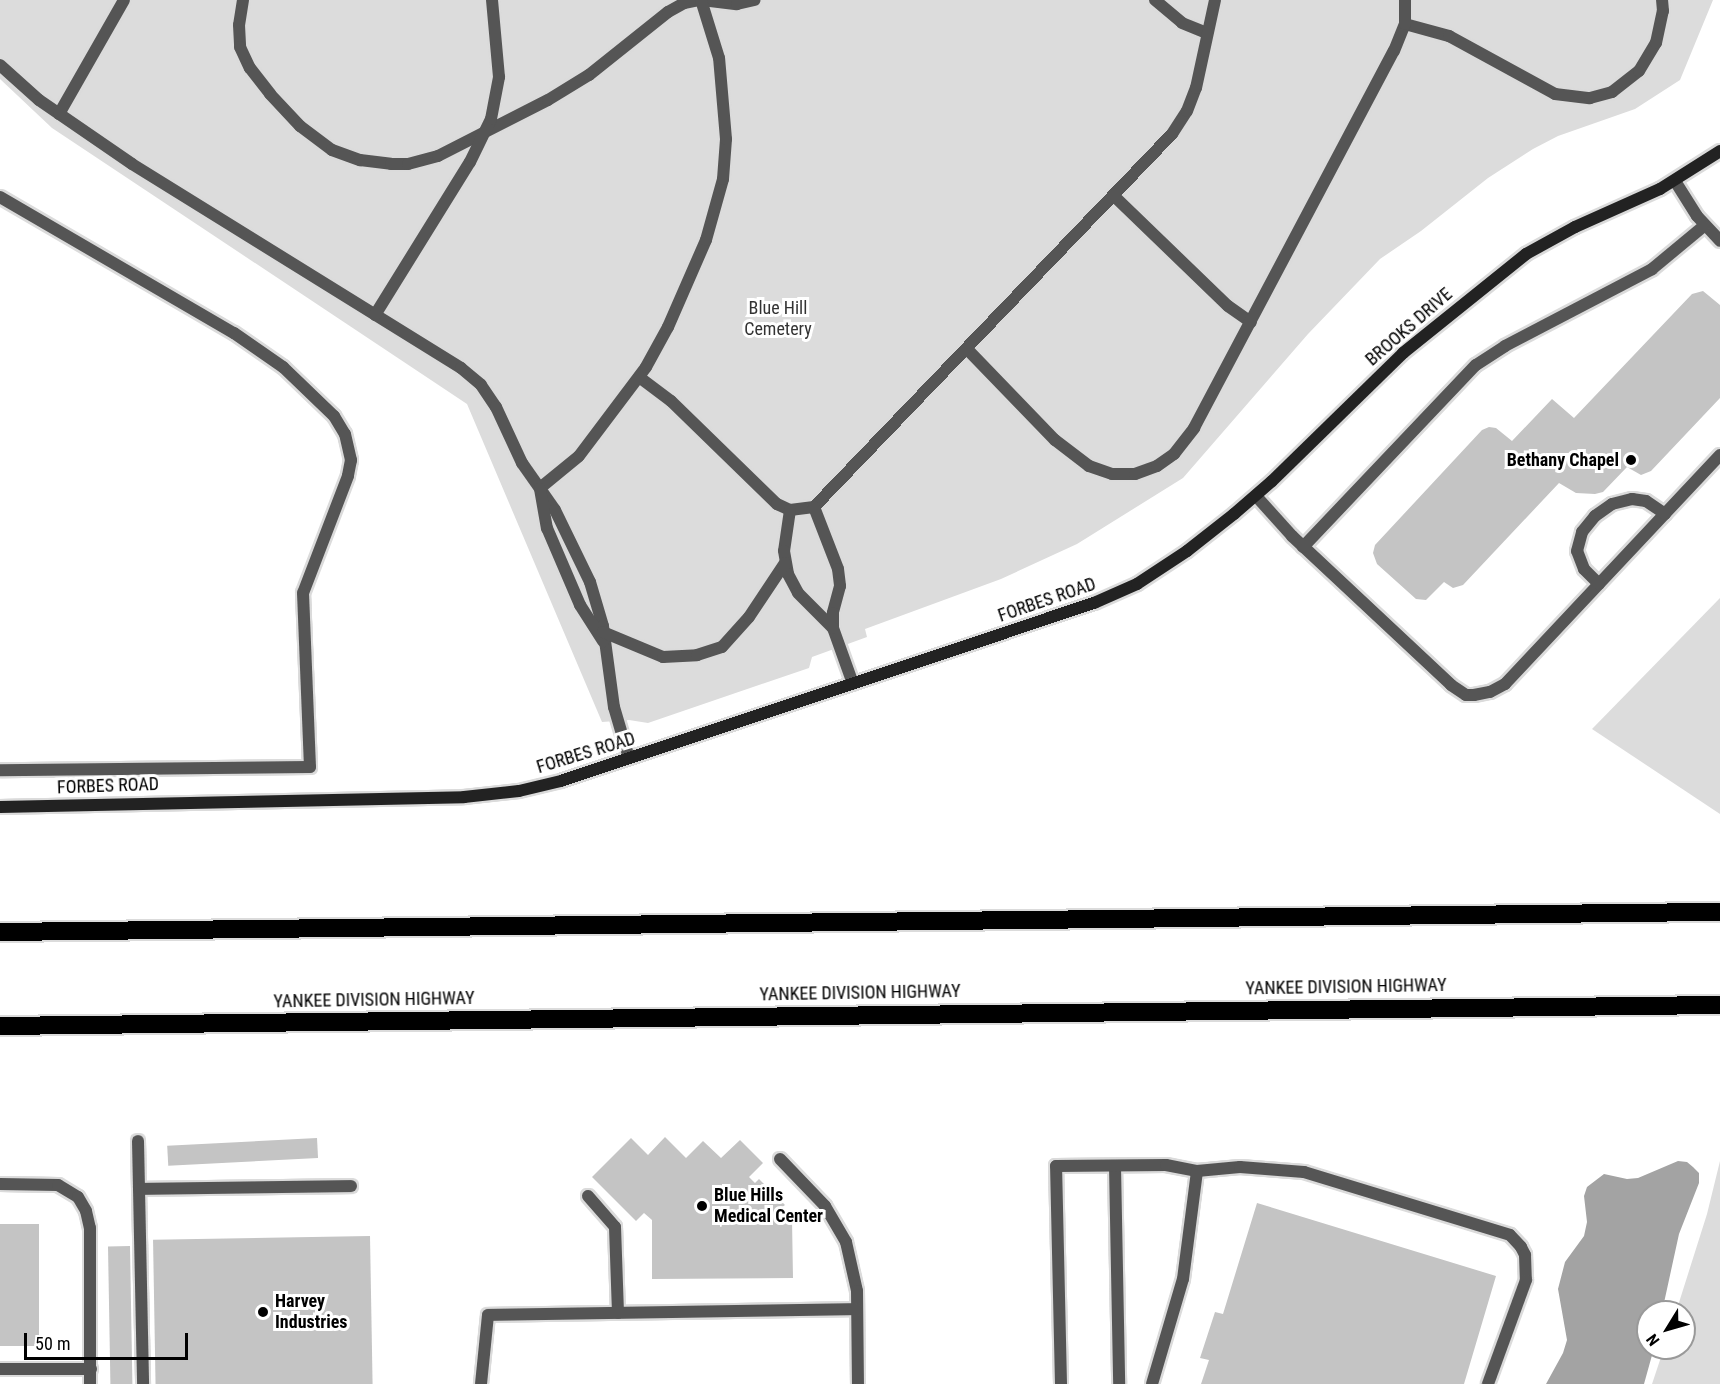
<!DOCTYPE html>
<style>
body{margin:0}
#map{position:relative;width:1720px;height:1384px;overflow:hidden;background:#fff;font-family:"Roboto Condensed",sans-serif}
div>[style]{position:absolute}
.green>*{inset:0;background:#dcdcdc}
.water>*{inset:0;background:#a3a3a3}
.building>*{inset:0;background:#c4c4c4;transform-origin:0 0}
.roads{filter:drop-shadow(2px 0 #dbdbdb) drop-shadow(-2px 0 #dbdbdb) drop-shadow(0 2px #dbdbdb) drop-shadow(0 -2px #dbdbdb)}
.lane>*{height:12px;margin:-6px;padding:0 6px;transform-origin:6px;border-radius:6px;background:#555}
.secondary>*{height:12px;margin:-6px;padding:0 6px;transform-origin:6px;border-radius:6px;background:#222}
.highway>*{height:18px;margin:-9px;padding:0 9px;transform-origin:9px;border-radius:9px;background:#000}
.dots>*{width:16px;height:16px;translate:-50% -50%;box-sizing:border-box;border:3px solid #fff;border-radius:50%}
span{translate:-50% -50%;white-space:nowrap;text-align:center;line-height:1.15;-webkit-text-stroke:6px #fff;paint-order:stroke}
.park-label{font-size:18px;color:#333}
.street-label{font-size:18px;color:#000}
.poi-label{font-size:18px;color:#000;font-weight:700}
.right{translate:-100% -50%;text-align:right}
.left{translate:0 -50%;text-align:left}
.north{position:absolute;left:1636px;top:1300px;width:60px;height:60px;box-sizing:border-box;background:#fff;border:2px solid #999;border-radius:50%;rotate:233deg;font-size:16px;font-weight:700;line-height:24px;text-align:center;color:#000}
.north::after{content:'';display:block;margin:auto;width:21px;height:27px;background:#000;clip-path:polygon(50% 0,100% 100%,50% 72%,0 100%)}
.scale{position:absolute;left:24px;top:1333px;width:164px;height:27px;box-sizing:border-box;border:3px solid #000;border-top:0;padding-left:8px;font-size:18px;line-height:21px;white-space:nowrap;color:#000;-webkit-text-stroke:4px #fff;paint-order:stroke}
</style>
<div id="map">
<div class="green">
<i style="clip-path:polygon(0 0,1713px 0,1680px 80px,1635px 109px,1558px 136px,1533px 149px,1488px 178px,1421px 231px,1380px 259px,1308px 334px,1183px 478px,1077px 544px,1001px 579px,865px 629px,867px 637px,812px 657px,809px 668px,648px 723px,629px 720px,602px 722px,467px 404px,52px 128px,0 79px)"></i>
<i style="clip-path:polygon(1720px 598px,1720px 814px,1592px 729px)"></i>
<i style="clip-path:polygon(1720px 1161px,1720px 1384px,1652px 1384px,1664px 1348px,1684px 1348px,1684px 1312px,1676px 1312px,1707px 1214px)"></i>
</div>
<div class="water">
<i style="clip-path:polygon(1678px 1161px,1687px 1162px,1693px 1167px,1699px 1173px,1699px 1183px,1679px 1234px,1662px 1312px,1648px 1312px,1648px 1348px,1654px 1348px,1644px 1384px,1546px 1384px,1563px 1353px,1567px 1340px,1558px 1289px,1565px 1262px,1584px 1236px,1587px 1222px,1584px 1196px,1587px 1187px,1604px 1174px,1627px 1179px,1638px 1178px)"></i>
</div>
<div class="building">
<i style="clip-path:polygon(1703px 291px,1720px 305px,1720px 398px,1651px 471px,1641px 475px,1627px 467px,1603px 492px,1595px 494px,1576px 493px,1559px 483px,1463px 585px,1453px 588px,1444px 582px,1426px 600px,1416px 599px,1377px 564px,1373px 553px,1375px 545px,1482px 430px,1489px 427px,1496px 428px,1512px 441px,1552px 399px,1574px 418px,1692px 294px)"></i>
<i style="clip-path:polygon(665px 1137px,686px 1158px,703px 1141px,721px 1158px,740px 1140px,763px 1163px,749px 1177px,755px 1183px,759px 1179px,785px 1205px,781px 1208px,792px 1219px,793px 1278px,652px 1279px,652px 1220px,644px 1213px,636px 1221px,592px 1177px,631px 1138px,648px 1155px)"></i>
<i style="left:317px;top:1138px;width:20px;height:150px;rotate:87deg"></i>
<i style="clip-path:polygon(1257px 1203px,1496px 1276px,1464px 1384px,1201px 1384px,1209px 1360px,1200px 1358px,1215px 1312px,1223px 1314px)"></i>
<i style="left:0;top:1224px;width:39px;height:122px"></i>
<i style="left:370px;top:1236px;width:148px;height:217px;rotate:89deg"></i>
<i style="left:130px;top:1246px;width:138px;height:22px;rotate:89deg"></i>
</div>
<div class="roads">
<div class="lane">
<i style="left:243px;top:0;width:25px;rotate:99deg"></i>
<i style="left:239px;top:25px;width:22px;rotate:87deg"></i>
<i style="left:240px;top:47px;width:23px;rotate:65deg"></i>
<i style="left:250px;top:68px;width:33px;rotate:52deg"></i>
<i style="left:270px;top:94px;width:44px;rotate:46.8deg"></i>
<i style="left:300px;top:126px;width:40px;rotate:37deg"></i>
<i style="left:332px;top:150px;width:30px;rotate:20deg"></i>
<i style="left:360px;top:160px;width:31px;rotate:7deg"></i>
<i style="left:391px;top:164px;width:17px"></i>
<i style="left:408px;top:164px;width:31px;rotate:-15deg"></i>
<i style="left:438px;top:156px;width:123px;rotate:-27deg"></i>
<i style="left:548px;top:100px;width:48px;rotate:-31.4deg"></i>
<i style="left:589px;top:75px;width:101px;rotate:-38.6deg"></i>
<i style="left:668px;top:12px;width:18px;rotate:-29deg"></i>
<i style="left:684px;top:3px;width:15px;rotate:-11deg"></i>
<i style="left:702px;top:0;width:35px;rotate:7deg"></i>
<i style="left:737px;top:4px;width:18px;rotate:-13deg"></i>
<i style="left:1155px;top:0;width:35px;rotate:40deg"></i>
<i style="left:1182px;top:23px;width:27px;rotate:22deg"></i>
<i style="left:1405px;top:24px;width:46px;rotate:15.3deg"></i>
<i style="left:1449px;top:36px;width:121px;rotate:28.7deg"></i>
<i style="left:1555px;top:94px;width:35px;rotate:7deg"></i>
<i style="left:1590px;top:98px;width:23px;rotate:-15deg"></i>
<i style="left:1612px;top:92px;width:34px;rotate:-38deg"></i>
<i style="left:1639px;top:71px;width:33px;rotate:-59deg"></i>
<i style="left:1656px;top:43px;width:33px;rotate:-78deg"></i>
<i style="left:1663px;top:11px;width:11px;rotate:-95deg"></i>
<i style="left:0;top:65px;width:52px;rotate:41.9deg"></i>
<i style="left:39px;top:100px;width:113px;rotate:34.5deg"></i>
<i style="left:132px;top:164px;width:387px;rotate:31.8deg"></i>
<i style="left:461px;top:368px;width:26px;rotate:40deg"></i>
<i style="left:481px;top:385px;width:27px;rotate:56deg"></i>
<i style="left:496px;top:407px;width:62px;rotate:65.1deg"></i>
<i style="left:522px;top:463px;width:57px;rotate:54.9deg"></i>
<i style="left:555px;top:510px;width:80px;rotate:64.1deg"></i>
<i style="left:590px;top:582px;width:46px;rotate:73.5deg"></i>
<i style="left:603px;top:626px;width:82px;rotate:82.3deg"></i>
<i style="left:614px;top:707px;width:53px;rotate:73.6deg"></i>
<i style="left:59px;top:114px;width:131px;rotate:-60.3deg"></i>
<i style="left:1675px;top:181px;width:41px;rotate:57.8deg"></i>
<i style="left:1697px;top:216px;width:34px;rotate:47deg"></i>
<i style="left:1114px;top:196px;width:158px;rotate:44deg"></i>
<i style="left:1228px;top:306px;width:28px;rotate:35deg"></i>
<i style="left:0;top:197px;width:271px;rotate:30.2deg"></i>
<i style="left:234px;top:333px;width:60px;rotate:34.8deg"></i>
<i style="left:283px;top:367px;width:71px;rotate:43.9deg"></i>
<i style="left:334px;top:416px;width:21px;rotate:59deg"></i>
<i style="left:345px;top:434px;width:27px;rotate:77deg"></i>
<i style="left:351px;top:460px;width:16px;rotate:101deg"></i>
<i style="left:348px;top:476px;width:125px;rotate:111deg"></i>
<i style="left:303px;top:593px;width:174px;rotate:87.7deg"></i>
<i style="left:310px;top:767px;width:310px;rotate:179.4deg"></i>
<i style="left:375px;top:315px;width:180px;rotate:-58.2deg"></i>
<i style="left:470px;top:162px;width:48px;rotate:-64deg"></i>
<i style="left:491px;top:119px;width:43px;rotate:-79.2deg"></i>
<i style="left:499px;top:77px;width:77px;rotate:-95.2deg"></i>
<i style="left:967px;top:349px;width:127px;rotate:46deg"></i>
<i style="left:1055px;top:440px;width:43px;rotate:37.4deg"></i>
<i style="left:1089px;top:466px;width:24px;rotate:19deg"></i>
<i style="left:1112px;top:474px;width:23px"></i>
<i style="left:1135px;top:474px;width:23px;rotate:-20deg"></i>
<i style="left:1157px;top:466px;width:21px;rotate:-35deg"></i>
<i style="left:1174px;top:454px;width:33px;rotate:-52deg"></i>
<i style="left:1194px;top:428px;width:427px;rotate:-62.1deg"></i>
<i style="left:1394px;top:51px;width:29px;rotate:-68deg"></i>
<i style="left:1405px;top:24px;width:24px;rotate:-90deg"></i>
<i style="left:639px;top:377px;width:40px;rotate:37deg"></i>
<i style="left:671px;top:401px;width:148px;rotate:44.2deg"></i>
<i style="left:777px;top:504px;width:14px;rotate:25deg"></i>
<i style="left:790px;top:510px;width:24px;rotate:-7deg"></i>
<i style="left:814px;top:507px;width:517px;rotate:-46.18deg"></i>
<i style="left:1172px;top:134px;width:27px;rotate:-57deg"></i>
<i style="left:1187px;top:111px;width:25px;rotate:-69deg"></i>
<i style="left:1196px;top:88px;width:90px;rotate:-77.8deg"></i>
<i style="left:540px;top:488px;width:50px;rotate:-39.4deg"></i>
<i style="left:579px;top:456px;width:111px;rotate:-53deg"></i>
<i style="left:646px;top:367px;width:46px;rotate:-61.2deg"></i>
<i style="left:668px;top:327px;width:95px;rotate:-66.4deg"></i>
<i style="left:706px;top:240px;width:63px;rotate:-74.4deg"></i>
<i style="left:723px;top:179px;width:40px;rotate:-85.7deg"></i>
<i style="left:726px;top:139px;width:81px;rotate:-94.9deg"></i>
<i style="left:719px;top:58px;width:61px;rotate:-107.2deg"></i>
<i style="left:540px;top:489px;width:40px;rotate:80deg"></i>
<i style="left:547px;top:528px;width:84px;rotate:66.8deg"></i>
<i style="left:580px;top:605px;width:43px;rotate:57.4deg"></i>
<i style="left:1256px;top:496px;width:54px;rotate:48deg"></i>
<i style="left:1292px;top:536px;width:218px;rotate:43.1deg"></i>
<i style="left:1451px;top:685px;width:18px;rotate:34deg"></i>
<i style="left:1466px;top:695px;width:8px"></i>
<i style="left:1474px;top:695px;width:16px;rotate:-11deg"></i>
<i style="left:1490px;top:692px;width:17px;rotate:-28deg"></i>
<i style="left:1505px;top:684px;width:314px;rotate:-46.8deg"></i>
<i style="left:814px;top:507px;width:66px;rotate:68.8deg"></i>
<i style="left:838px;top:569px;width:17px;rotate:83deg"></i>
<i style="left:840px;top:586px;width:28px;rotate:105deg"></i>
<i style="left:833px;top:613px;width:15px;rotate:90deg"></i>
<i style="left:833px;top:628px;width:59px;rotate:70.3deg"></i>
<i style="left:790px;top:510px;width:41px;rotate:98.3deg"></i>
<i style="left:784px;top:551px;width:23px;rotate:80deg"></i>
<i style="left:788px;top:574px;width:21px;rotate:62deg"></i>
<i style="left:798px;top:593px;width:49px;rotate:45deg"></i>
<i style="left:1303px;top:547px;width:251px;rotate:-46.5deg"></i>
<i style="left:1476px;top:365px;width:35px;rotate:-33deg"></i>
<i style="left:1505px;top:346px;width:166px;rotate:-27.6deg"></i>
<i style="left:1652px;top:269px;width:67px;rotate:-39.6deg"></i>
<i style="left:1599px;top:584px;width:21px;rotate:-135deg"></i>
<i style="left:1584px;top:569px;width:19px;rotate:-111deg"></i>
<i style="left:1577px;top:551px;width:20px;rotate:-75deg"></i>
<i style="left:1582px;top:532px;width:21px;rotate:-51deg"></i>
<i style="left:1595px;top:516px;width:21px;rotate:-35deg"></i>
<i style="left:1612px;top:504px;width:21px;rotate:-14deg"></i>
<i style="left:1632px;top:499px;width:14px;rotate:8deg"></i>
<i style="left:1646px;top:501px;width:23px;rotate:34deg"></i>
<i style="left:603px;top:632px;width:65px;rotate:22.6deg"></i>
<i style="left:663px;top:657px;width:34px;rotate:-3deg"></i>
<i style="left:697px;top:655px;width:26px;rotate:-18deg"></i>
<i style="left:722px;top:647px;width:40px;rotate:-48deg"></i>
<i style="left:749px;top:617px;width:65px;rotate:-56.3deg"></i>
<i style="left:138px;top:1141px;width:243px;rotate:88.8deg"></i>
<i style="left:780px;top:1159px;width:65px;rotate:46.2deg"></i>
<i style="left:825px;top:1206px;width:42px;rotate:59.7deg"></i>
<i style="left:846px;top:1242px;width:50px;rotate:77.3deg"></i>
<i style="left:857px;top:1291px;width:93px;rotate:89.4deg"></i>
<i style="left:1115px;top:1166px;width:218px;rotate:88.9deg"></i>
<i style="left:0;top:1184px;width:58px;rotate:1deg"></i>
<i style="left:58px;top:1185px;width:23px;rotate:31deg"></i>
<i style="left:78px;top:1197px;width:16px;rotate:60deg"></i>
<i style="left:86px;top:1211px;width:17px;rotate:77deg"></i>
<i style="left:90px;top:1228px;width:156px;rotate:90deg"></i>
<i style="left:139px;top:1189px;width:212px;rotate:-0.8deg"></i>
<i style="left:588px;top:1196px;width:41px;rotate:48.9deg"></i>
<i style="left:615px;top:1227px;width:86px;rotate:88deg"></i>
<i style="left:0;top:1369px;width:91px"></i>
<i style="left:481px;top:1384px;width:69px;rotate:-84.2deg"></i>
<i style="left:488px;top:1315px;width:369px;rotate:-0.9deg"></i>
<i style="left:1061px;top:1384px;width:218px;rotate:-91.3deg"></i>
<i style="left:1056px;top:1166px;width:110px;rotate:-0.5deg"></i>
<i style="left:1166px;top:1165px;width:32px;rotate:11deg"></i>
<i style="left:1197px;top:1171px;width:43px;rotate:-5.3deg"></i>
<i style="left:1240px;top:1167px;width:64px;rotate:4.5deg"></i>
<i style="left:1304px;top:1172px;width:215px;rotate:17deg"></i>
<i style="left:1510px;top:1235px;width:16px;rotate:47deg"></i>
<i style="left:1521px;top:1247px;width:9px;rotate:63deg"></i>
<i style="left:1525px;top:1255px;width:25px;rotate:88deg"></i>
<i style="left:1526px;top:1280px;width:111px;rotate:110.1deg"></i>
<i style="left:1152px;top:1384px;width:109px;rotate:-73.6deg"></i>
<i style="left:1183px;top:1279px;width:109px;rotate:-82.6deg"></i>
</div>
<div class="secondary">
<i style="left:0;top:807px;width:464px;rotate:-1.2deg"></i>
<i style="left:464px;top:797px;width:55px;rotate:-6.2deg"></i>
<i style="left:519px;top:791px;width:43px;rotate:-13.4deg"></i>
<i style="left:561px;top:781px;width:562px;rotate:-18.47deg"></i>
<i style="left:1094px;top:603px;width:47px;rotate:-23.8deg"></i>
<i style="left:1137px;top:584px;width:60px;rotate:-33.4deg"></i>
<i style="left:1187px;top:551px;width:60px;rotate:-38.2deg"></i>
<i style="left:1234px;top:514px;width:50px;rotate:-41deg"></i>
<i style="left:1272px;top:481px;width:183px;rotate:-44.3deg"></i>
<i style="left:1403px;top:353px;width:158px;rotate:-38.8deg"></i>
<i style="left:1526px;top:254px;width:56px;rotate:-28.9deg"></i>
<i style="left:1575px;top:227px;width:93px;rotate:-24.1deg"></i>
<i style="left:1660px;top:189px;width:71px;rotate:-32.3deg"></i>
</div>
<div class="highway">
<i style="left:0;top:932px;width:1720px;rotate:-0.67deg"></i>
<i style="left:0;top:1026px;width:1720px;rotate:-0.7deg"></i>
</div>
</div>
<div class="dots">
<i style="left:1631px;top:460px;background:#000"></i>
<i style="left:702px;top:1206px;background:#000"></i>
<i style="left:263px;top:1312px;background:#000"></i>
</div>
<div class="park-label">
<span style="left:778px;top:319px">Blue Hill<br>Cemetery</span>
</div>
<div class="street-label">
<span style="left:1409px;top:327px;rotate:-41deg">BROOKS DRIVE</span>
<span style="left:1047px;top:600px;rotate:-19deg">FORBES ROAD</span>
<span style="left:586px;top:753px;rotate:-17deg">FORBES ROAD</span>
<span style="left:108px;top:786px;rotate:-2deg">FORBES ROAD</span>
<span style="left:1346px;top:987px;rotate:-1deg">YANKEE DIVISION HIGHWAY</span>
<span style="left:860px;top:993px;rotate:-1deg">YANKEE DIVISION HIGHWAY</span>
<span style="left:374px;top:1000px;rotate:-1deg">YANKEE DIVISION HIGHWAY</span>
</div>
<div class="poi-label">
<span class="right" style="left:1619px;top:460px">Bethany Chapel</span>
<span class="left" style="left:714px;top:1206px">Blue Hills<br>Medical Center</span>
<span class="left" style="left:275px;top:1312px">Harvey<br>Industries</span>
</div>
<div class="north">N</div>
<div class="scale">50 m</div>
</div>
